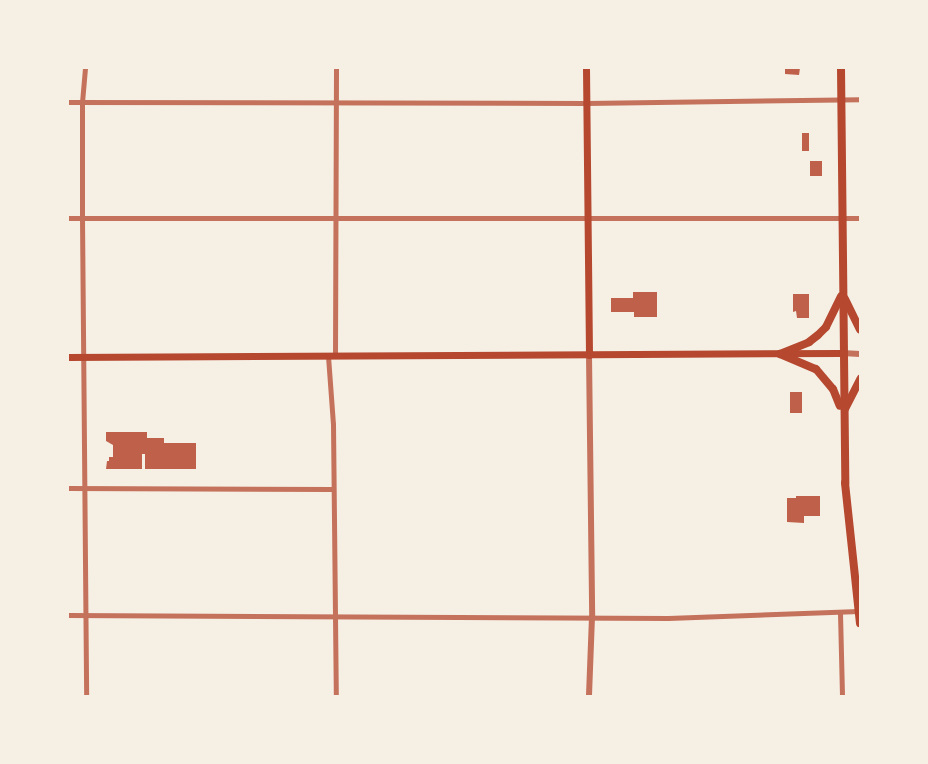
<!DOCTYPE html>
<style>
body{margin:0}
#map{position:relative;width:928px;height:764px;overflow:hidden;background:#f6efe4;font-family:"Noto Sans",sans-serif}
div>[style]{position:absolute}
.building>*{inset:0;background:#bf614a;transform-origin:0 0}
.minor>*{height:5px;margin:-2.5px;padding:0 2.5px;transform-origin:2.5px;border-radius:2.5px;background:#c5725c}
.tertiary>*{height:6px;margin:-3px;padding:0 3px;transform-origin:3px;border-radius:3px;background:#c5725c}
.secondary>*{height:7px;margin:-3.5px;padding:0 3.5px;transform-origin:3.5px;border-radius:3.5px;background:#b5482f}
.primary>*{height:8px;margin:-4px;padding:0 4px;transform-origin:4px;border-radius:4px;background:#b5482f}
span{translate:-50% -50%;white-space:nowrap;text-align:center;line-height:1.15;-webkit-text-stroke:4.5px #f6efe4;paint-order:stroke}
.frame{position:absolute;inset:0;border:69px solid #f6efe4;pointer-events:none}
</style>
<div id="map">
<div class="building">
<i style="clip-path:polygon(785px 68px,800px 68px,799px 75px,785px 74px)"></i>
<i style="left:802px;top:133px;width:7px;height:18px"></i>
<i style="left:810px;top:161px;width:12px;height:15px"></i>
<i style="clip-path:polygon(633px 292px,657px 292px,657px 317px,634px 317px,634px 312px,611px 312px,611px 298px,633px 298px)"></i>
<i style="clip-path:polygon(793px 294px,809px 294px,809px 318px,797px 318px,796px 311px,793px 312px)"></i>
<i style="left:790px;top:392px;width:12px;height:21px"></i>
<i style="clip-path:polygon(106px 432px,147px 432px,147px 438px,164px 438px,164px 443px,196px 443px,196px 469px,145px 469px,145px 454px,142px 454px,142px 469px,106px 469px,107px 461px,109px 461px,109px 457px,113px 457px,113px 445px,106px 441px)"></i>
<i style="clip-path:polygon(796px 496px,820px 496px,820px 516px,804px 516px,804px 523px,787px 522px,787px 498px,796px 498px)"></i>
</div>
<div class="minor">
<i style="left:85px;top:68px;width:34px;rotate:95deg"></i>
<i style="left:82px;top:102px;width:116px;rotate:90deg"></i>
<i style="left:82px;top:218px;width:478px;rotate:89.5deg"></i>
<i style="left:68px;top:102px;width:518px;rotate:0.11deg"></i>
<i style="left:586px;top:103px;width:274px;rotate:-0.8deg"></i>
<i style="left:68px;top:218px;width:792px"></i>
<i style="left:328px;top:356px;width:68px;rotate:85.8deg"></i>
<i style="left:333px;top:424px;width:272px;rotate:89.4deg"></i>
<i style="left:335px;top:356px;width:288px;rotate:-89.8deg"></i>
<i style="left:68px;top:488px;width:264px;rotate:0.2deg"></i>
<i style="left:840px;top:613px;width:83px;rotate:88.6deg"></i>
<i style="left:68px;top:615px;width:600px;rotate:0.29deg"></i>
<i style="left:668px;top:618px;width:191px;rotate:-2.1deg"></i>
</div>
<div class="tertiary">
<i style="left:842px;top:353px;width:18px;rotate:3deg"></i>
<i style="left:589px;top:355px;width:262px;rotate:89.3deg"></i>
<i style="left:592px;top:617px;width:79px;rotate:92.2deg"></i>
</div>
<div class="secondary">
<i style="left:586px;top:68px;width:287px;rotate:89.4deg"></i>
<i style="left:68px;top:357px;width:774px;rotate:-0.3deg"></i>
</div>
<div class="primary">
<i style="left:841px;top:68px;width:415px;rotate:89.4deg"></i>
<i style="left:845px;top:483px;width:141px;rotate:83.9deg"></i>
<i style="left:845px;top:299px;width:34px;rotate:64deg"></i>
<i style="left:780px;top:354px;width:39px;rotate:23deg"></i>
<i style="left:816px;top:369px;width:26px;rotate:50deg"></i>
<i style="left:833px;top:389px;width:18px;rotate:68deg"></i>
<i style="left:780px;top:354px;width:31px;rotate:-22deg"></i>
<i style="left:809px;top:342px;width:11px;rotate:-38deg"></i>
<i style="left:818px;top:335px;width:11px;rotate:-45deg"></i>
<i style="left:826px;top:327px;width:34px;rotate:-64deg"></i>
<i style="left:845px;top:409px;width:34px;rotate:-63deg"></i>
</div>
<div class="frame"></div>
</div>
